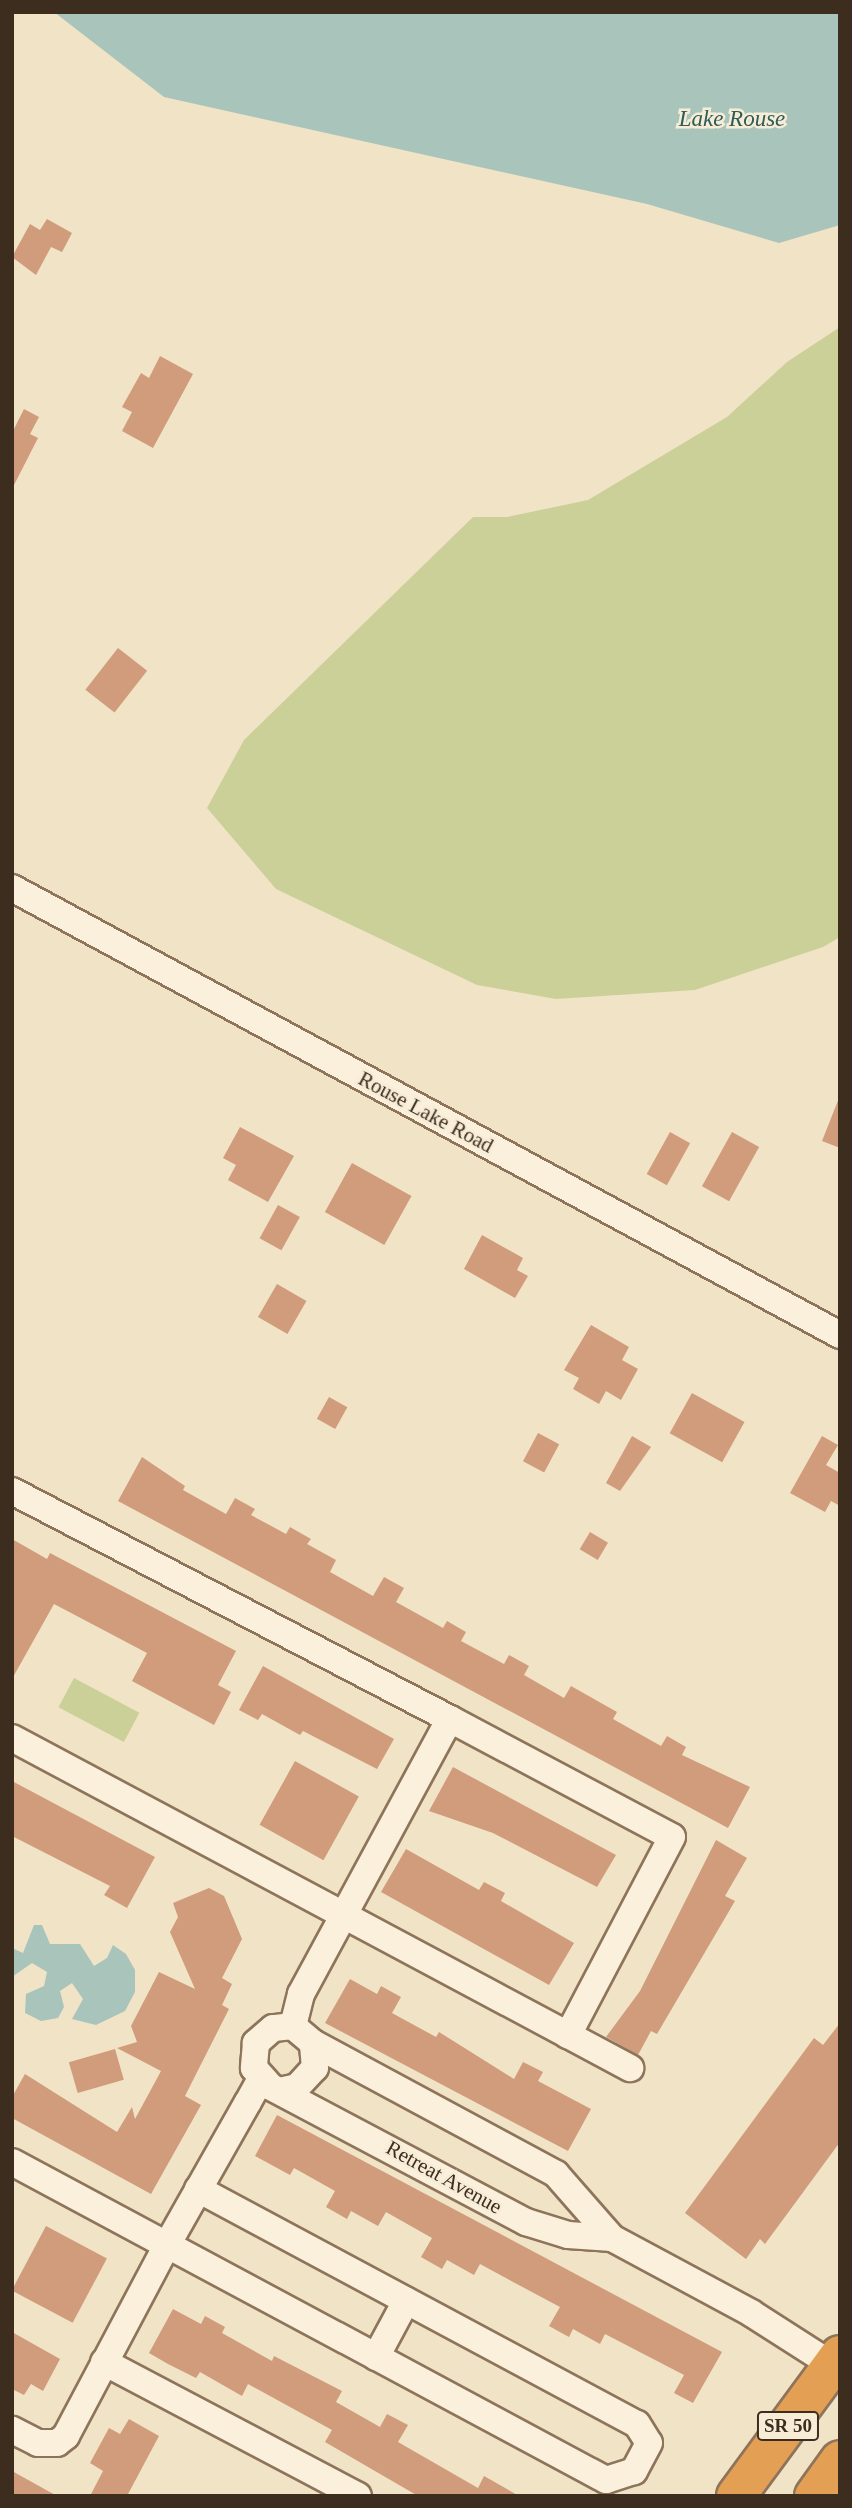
<!DOCTYPE html>
<style>
body{margin:0}
#map{position:relative;width:852px;height:2508px;overflow:hidden;background:#f1e3c6;font-family:"Times New Roman",serif}
div>[style]{position:absolute}
.green>*{inset:0;background:#cbd099;transform-origin:0 0}
.water>*{inset:0;background:#a8c4bb}
.building>*{inset:0;background:#d09c7b;transform-origin:0 0}
.roads{filter:drop-shadow(2px 0 #8d745b) drop-shadow(-2px 0 #8d745b) drop-shadow(0 2px #8d745b) drop-shadow(0 -2px #8d745b)}
.minor>*{height:26px;margin:-13px;padding:0 13px;transform-origin:13px;border-radius:13px;background:#faf0db}
.highway>*{height:38px;margin:-19px;padding:0 19px;transform-origin:19px;border-radius:19px;background:#e3a054}
span{translate:-50% -50%;white-space:nowrap;text-align:center;line-height:1.15;-webkit-text-stroke:5px #f7edd7;paint-order:stroke}
.shield-label span{padding:2px 5px;background:#f7edd7;border:2px solid;border-radius:5px;-webkit-text-stroke-width:0}
.shield-label{font-size:19px;color:#3d2d1f;font-weight:700}
.street-label{font-size:21px;color:#3d2d1f}
.water-label{font-size:23px;color:#2e5d59;font-style:italic}
.frame{position:absolute;inset:0;border:14px solid #3d2d1f;pointer-events:none}
</style>
<div id="map">
<div class="green">
<i style="clip-path:polygon(840px 327px,840px 937px,823px 947px,695px 990px,556px 999px,477px 985px,276px 889px,207px 808px,244px 740px,473px 517px,507px 517px,588px 500px,727px 417px,787px 362px)"></i>
<i style="left:74px;top:1678px;width:74px;height:33px;rotate:28deg"></i>
</div>
<div class="water">
<i style="clip-path:polygon(54px 12px,840px 12px,840px 225px,779px 243px,647px 204px,164px 97px)"></i>
<i style="clip-path:polygon(34px 1925px,42px 1925px,50px 1944px,80px 1944px,94px 1966px,107px 1958px,113px 1945px,126px 1954px,135px 1970px,135px 1992px,125px 2011px,96px 2025px,72px 2019px,83px 1999px,72px 1983px,60px 1991px,64px 2007px,58px 2018px,41px 2021px,25px 2013px,26px 1994px,44px 1986px,47px 1972px,32px 1963px,12px 1977px,12px 1948px,23px 1953px)"></i>
</div>
<div class="building">
<i style="clip-path:polygon(47px 219px,72px 233px,62px 252px,51px 247px,36px 275px,12px 257px,30px 224px,40px 230px)"></i>
<i style="clip-path:polygon(160px 356px,193px 374px,153px 448px,122px 431px,132px 412px,122px 407px,141px 373px,149px 378px)"></i>
<i style="clip-path:polygon(24px 409px,39px 417px,30px 434px,38px 438px,12px 489px,12px 433px)"></i>
<i style="left:118px;top:648px;width:37px;height:53px;rotate:38deg"></i>
<i style="clip-path:polygon(839px 1098px,840px 1098px,840px 1148px,822px 1141px)"></i>
<i style="clip-path:polygon(240px 1127px,294px 1156px,268px 1202px,228px 1180px,236px 1165px,223px 1158px)"></i>
<i style="left:670px;top:1132px;width:23px;height:48px;rotate:29deg"></i>
<i style="left:732px;top:1132px;width:31px;height:62px;rotate:29deg"></i>
<i style="left:352px;top:1163px;width:68px;height:56px;rotate:29deg"></i>
<i style="left:278px;top:1205px;width:25px;height:38px;rotate:29deg"></i>
<i style="clip-path:polygon(482px 1235px,523px 1258px,517px 1270px,528px 1276px,515px 1298px,464px 1269px)"></i>
<i style="left:277px;top:1284px;width:34px;height:38px;rotate:30deg"></i>
<i style="clip-path:polygon(591px 1325px,629px 1347px,622px 1360px,638px 1369px,621px 1400px,606px 1391px,599px 1404px,573px 1389px,579px 1378px,564px 1370px)"></i>
<i style="left:692px;top:1393px;width:60px;height:46px;rotate:29deg"></i>
<i style="left:329px;top:1397px;width:21px;height:25px;rotate:29deg"></i>
<i style="left:538px;top:1433px;width:24px;height:32px;rotate:28deg"></i>
<i style="clip-path:polygon(632px 1436px,651px 1447px,620px 1491px,606px 1483px)"></i>
<i style="clip-path:polygon(822px 1436px,838px 1445px,826px 1465px,840px 1473px,840px 1506px,831px 1501px,825px 1512px,790px 1493px)"></i>
<i style="clip-path:polygon(142px 1457px,185px 1486px,183px 1490px,226px 1514px,235px 1498px,255px 1509px,251px 1515px,286px 1534px,290px 1527px,311px 1539px,307px 1544px,336px 1560px,330px 1572px,373px 1596px,384px 1577px,404px 1588px,396px 1602px,443px 1628px,447px 1621px,466px 1632px,461px 1641px,504px 1664px,509px 1655px,529px 1666px,524px 1675px,564px 1698px,571px 1686px,617px 1712px,613px 1719px,661px 1746px,667px 1736px,686px 1747px,682px 1755px,750px 1787px,728px 1828px,118px 1501px)"></i>
<i style="left:590px;top:1532px;width:21px;height:20px;rotate:31deg"></i>
<i style="clip-path:polygon(12px 1539px,47px 1559px,50px 1553px,236px 1651px,218px 1685px,231px 1692px,214px 1725px,132px 1681px,147px 1653px,54px 1604px,12px 1679px)"></i>
<i style="clip-path:polygon(263px 1666px,394px 1739px,377px 1769px,303px 1731px,300px 1735px,262px 1714px,258px 1720px,239px 1710px)"></i>
<i style="left:295px;top:1761px;width:73px;height:73px;rotate:29deg"></i>
<i style="clip-path:polygon(453px 1767px,616px 1855px,597px 1887px,493px 1833px,429px 1811px)"></i>
<i style="clip-path:polygon(12px 1781px,155px 1857px,127px 1908px,104px 1895px,110px 1886px,12px 1836px)"></i>
<i style="clip-path:polygon(716px 1840px,747px 1858px,725px 1896px,735px 1901px,657px 2034px,651px 2031px,638px 2055px,606px 2037px,640px 1991px)"></i>
<i style="clip-path:polygon(406px 1849px,479px 1890px,484px 1882px,505px 1893px,501px 1901px,574px 1943px,549px 1985px,381px 1892px)"></i>
<i style="clip-path:polygon(209px 1888px,224px 1896px,242px 1939px,222px 1978px,232px 1984px,222px 2005px,229px 2009px,185px 2096px,201px 2105px,151px 2194px,12px 2118px,12px 2097px,25px 2074px,117px 2132px,132px 2107px,135px 2119px,161px 2071px,117px 2048px,137px 2042px,131px 2026px,159px 1972px,195px 1989px,170px 1932px,178px 1917px,173px 1903px)"></i>
<i style="clip-path:polygon(350px 1979px,377px 1994px,381px 1986px,401px 1997px,392px 2013px,436px 2037px,439px 2032px,514px 2079px,523px 2062px,543px 2072px,538px 2081px,591px 2109px,568px 2151px,325px 2023px)"></i>
<i style="clip-path:polygon(840px 2023px,840px 2142px,765px 2244px,760px 2239px,746px 2259px,685px 2213px,814px 2038px,823px 2045px)"></i>
<i style="left:115px;top:2049px;width:32px;height:48px;rotate:74deg"></i>
<i style="clip-path:polygon(277px 2115px,722px 2352px,693px 2403px,674px 2393px,684px 2375px,605px 2334px,600px 2344px,573px 2329px,569px 2337px,549px 2326px,560px 2307px,515px 2283px,480px 2264px,474px 2275px,447px 2260px,442px 2269px,421px 2257px,432px 2238px,386px 2212px,378px 2226px,351px 2211px,347px 2219px,326px 2207px,335px 2191px,294px 2168px,290px 2175px,255px 2156px)"></i>
<i style="left:46px;top:2226px;width:69px;height:73px;rotate:28deg"></i>
<i style="clip-path:polygon(173px 2309px,201px 2324px,205px 2316px,225px 2327px,222px 2333px,272px 2361px,274px 2356px,342px 2391px,336px 2402px,380px 2427px,387px 2414px,408px 2425px,398px 2442px,478px 2488px,484px 2476px,519px 2496px,418px 2496px,325px 2442px,332px 2430px,248px 2384px,242px 2396px,200px 2372px,196px 2378px,168px 2364px,149px 2353px)"></i>
<i style="clip-path:polygon(12px 2332px,60px 2359px,43px 2391px,31px 2384px,24px 2395px,12px 2389px)"></i>
<i style="clip-path:polygon(129px 2419px,159px 2436px,127px 2496px,90px 2496px,103px 2471px,90px 2463px,109px 2428px,120px 2434px)"></i>
<i style="clip-path:polygon(12px 2471px,57px 2496px,12px 2496px)"></i>
</div>
<div class="roads">
<div class="minor">
<i style="left:12px;top:888px;width:941px;rotate:28.36deg"></i>
<i style="left:12px;top:1491px;width:494px;rotate:27.5deg"></i>
<i style="left:12px;top:1738px;width:701px;rotate:28.1deg"></i>
<i style="left:293px;top:2026px;width:33px;rotate:-76deg"></i>
<i style="left:301px;top:1994px;width:313px;rotate:-61.6deg"></i>
<i style="left:450px;top:1719px;width:251px;rotate:28deg"></i>
<i style="left:672px;top:1837px;width:224px;rotate:117.7deg"></i>
<i style="left:313px;top:2043px;width:276px;rotate:28.3deg"></i>
<i style="left:556px;top:2174px;width:85px;rotate:48.8deg"></i>
<i style="left:284px;top:2090px;width:13px;rotate:-13deg"></i>
<i style="left:297px;top:2087px;width:26px;rotate:-47deg"></i>
<i style="left:315px;top:2068px;width:25px;rotate:-95deg"></i>
<i style="left:313px;top:2043px;width:26px;rotate:-140deg"></i>
<i style="left:293px;top:2026px;width:20px;rotate:174deg"></i>
<i style="left:273px;top:2028px;width:23px;rotate:139deg"></i>
<i style="left:256px;top:2043px;width:25px;rotate:95deg"></i>
<i style="left:254px;top:2068px;width:25px;rotate:48deg"></i>
<i style="left:271px;top:2087px;width:289px;rotate:27.9deg"></i>
<i style="left:526px;top:2222px;width:44px;rotate:17.2deg"></i>
<i style="left:568px;top:2235px;width:44px;rotate:3.9deg"></i>
<i style="left:612px;top:2238px;width:158px;rotate:28.3deg"></i>
<i style="left:751px;top:2313px;width:106px;rotate:32.6deg"></i>
<i style="left:12px;top:2162px;width:176px;rotate:28.2deg"></i>
<i style="left:167px;top:2245px;width:216px;rotate:117.9deg"></i>
<i style="left:66px;top:2436px;width:11px;rotate:142deg"></i>
<i style="left:57px;top:2443px;width:19px;rotate:180deg"></i>
<i style="left:38px;top:2443px;width:29px;rotate:-153deg"></i>
<i style="left:198px;top:2189px;width:498px;rotate:28.2deg"></i>
<i style="left:637px;top:2424px;width:22px;rotate:58deg"></i>
<i style="left:649px;top:2443px;width:32px;rotate:118deg"></i>
<i style="left:634px;top:2471px;width:29px;rotate:162deg"></i>
<i style="left:606px;top:2480px;width:498px;rotate:-151.8deg"></i>
<i style="left:167px;top:2245px;width:164px;rotate:-60.5deg"></i>
<i style="left:248px;top:2102px;width:26px;rotate:-61deg"></i>
<i style="left:376px;top:2357px;width:64px;rotate:-61.8deg"></i>
<i style="left:104px;top:2362px;width:287px;rotate:27.8deg"></i>
</div>
<div class="highway">
<i style="left:736px;top:2496px;width:175px;rotate:-53.6deg"></i>
<i style="left:814px;top:2496px;width:44px;rotate:-54.2deg"></i>
</div>
</div>
<div class="shield-label">
<span style="left:788px;top:2426px">SR 50</span>
</div>
<div class="street-label">
<span style="left:426px;top:1112px;rotate:28deg">Rouse Lake Road</span>
<span style="left:444px;top:2177px;rotate:29deg">Retreat Avenue</span>
</div>
<div class="water-label">
<span style="left:732px;top:119px">Lake Rouse</span>
</div>
<div class="frame"></div>
</div>
